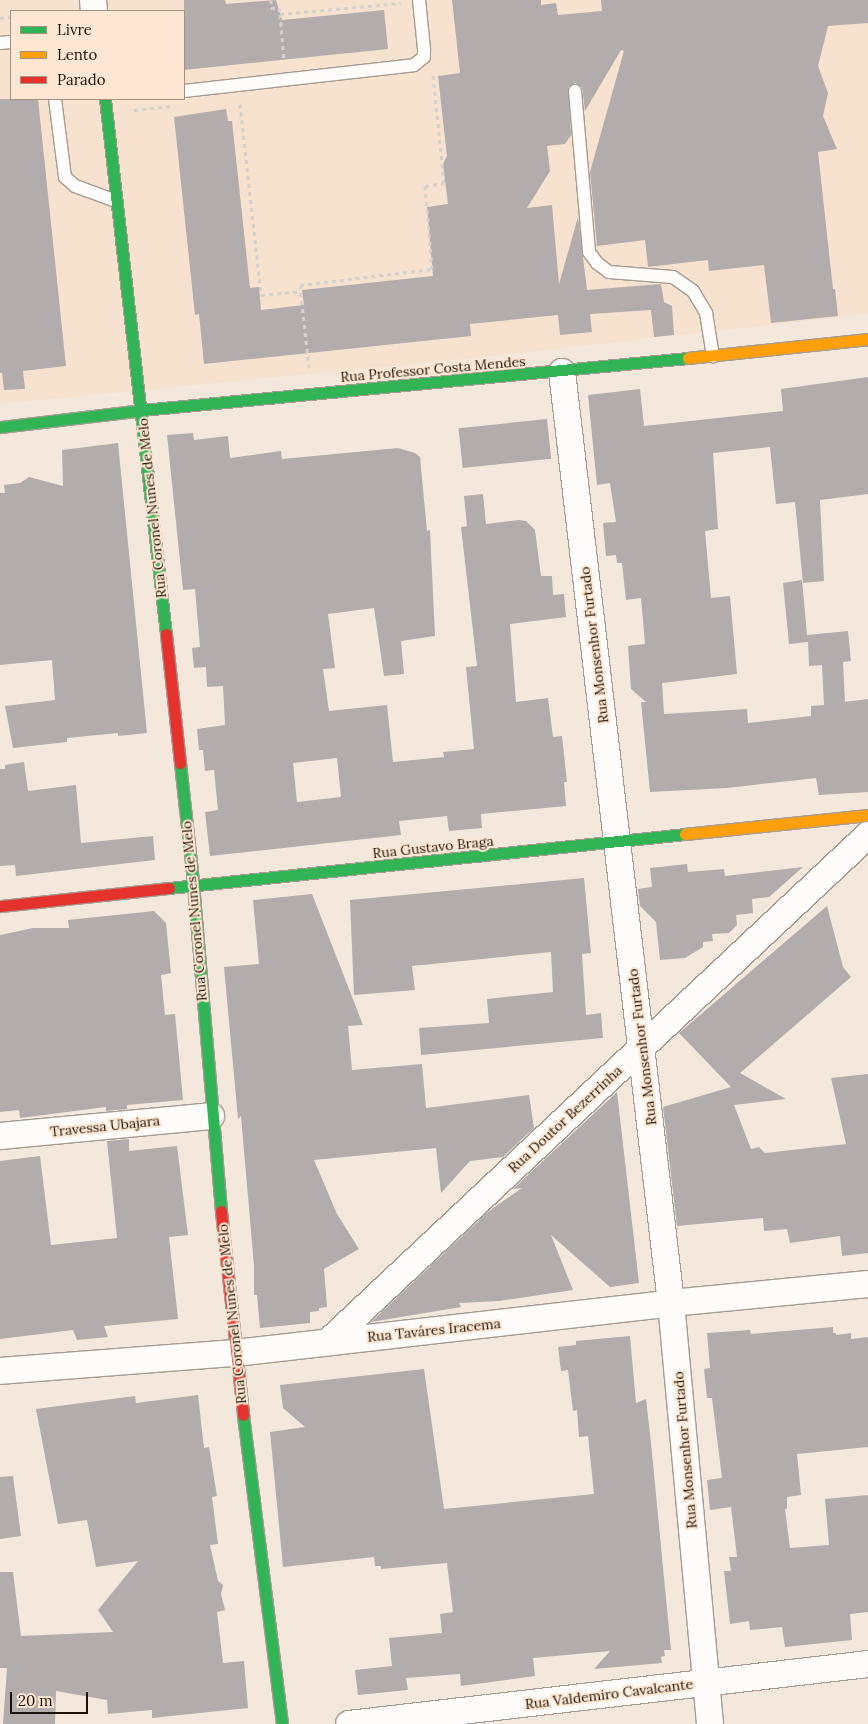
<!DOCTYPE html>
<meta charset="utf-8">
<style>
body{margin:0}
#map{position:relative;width:868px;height:1724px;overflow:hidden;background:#f4e8dc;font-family:Lora,serif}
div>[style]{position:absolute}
.built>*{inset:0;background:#f7e2cf}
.building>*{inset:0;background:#b3acac;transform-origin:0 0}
.path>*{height:3px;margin-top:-1.5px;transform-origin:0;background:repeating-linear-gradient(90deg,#d5d1ce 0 4px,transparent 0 8px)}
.roads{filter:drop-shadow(1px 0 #a59b91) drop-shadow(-1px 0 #a59b91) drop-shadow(0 1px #a59b91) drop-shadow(0 -1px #a59b91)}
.lane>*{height:12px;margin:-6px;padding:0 6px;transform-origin:6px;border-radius:6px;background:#fdfcfa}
.street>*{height:26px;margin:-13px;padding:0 13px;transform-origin:13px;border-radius:13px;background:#fdfcfa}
.fast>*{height:11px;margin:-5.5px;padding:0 5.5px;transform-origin:5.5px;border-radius:5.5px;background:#30b455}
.slow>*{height:11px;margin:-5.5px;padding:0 5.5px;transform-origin:5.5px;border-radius:5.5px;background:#ff9f0a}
.jam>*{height:11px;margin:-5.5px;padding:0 5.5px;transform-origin:5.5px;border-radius:5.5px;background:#e5322d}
span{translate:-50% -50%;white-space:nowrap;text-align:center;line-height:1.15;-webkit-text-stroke:4px #fee7d2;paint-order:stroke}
.street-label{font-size:14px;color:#1c1209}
.legend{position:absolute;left:10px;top:10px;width:175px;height:90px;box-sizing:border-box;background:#fee7d2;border:1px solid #a49282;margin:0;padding:6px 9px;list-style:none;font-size:15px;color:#1c1209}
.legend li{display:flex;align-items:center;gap:10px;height:25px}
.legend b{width:25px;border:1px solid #a49282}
.scale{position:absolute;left:10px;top:1692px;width:78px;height:22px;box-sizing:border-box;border:2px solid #1c1209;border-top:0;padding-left:6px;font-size:15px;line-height:18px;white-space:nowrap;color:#1c1209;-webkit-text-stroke:4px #fee7d2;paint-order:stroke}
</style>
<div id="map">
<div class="built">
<i style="clip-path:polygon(evenodd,0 0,868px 0,868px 314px,484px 357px,0 404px,0 0,11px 11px,184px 11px,184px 99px,11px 99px,11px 11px)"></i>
</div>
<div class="building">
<i style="clip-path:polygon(184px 0,225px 0,226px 4px,276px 0,282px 20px,384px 10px,388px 49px,184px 70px)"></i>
<i style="clip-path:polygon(452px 0,541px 0,541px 5px,556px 3px,558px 15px,602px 11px,601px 0,868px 0,868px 23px,828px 26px,818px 66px,828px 93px,823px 116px,837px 149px,818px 152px,833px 289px,835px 289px,838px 316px,771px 323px,764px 265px,709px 271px,708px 260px,648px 267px,645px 240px,597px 246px,590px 172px,624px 51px,621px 50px,585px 111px,582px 87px,575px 83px,568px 87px,571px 135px,565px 144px,547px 146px,550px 171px,527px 208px,552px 205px,559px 284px,578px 217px,587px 290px,661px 284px,664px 302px,672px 306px,674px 335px,654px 337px,651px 310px,590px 314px,592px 332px,560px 335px,558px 315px,470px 324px,471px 336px,204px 364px,199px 314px,195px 315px,174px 117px,226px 109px,228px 121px,232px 121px,250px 288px,259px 287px,261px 310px,304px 305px,302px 290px,433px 276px,427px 207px,448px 204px,443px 164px,447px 156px,438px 76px,460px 73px)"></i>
<i style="clip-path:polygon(0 99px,38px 99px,66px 366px,23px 371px,25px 389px,4px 390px,2px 373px,0 373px)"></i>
<i style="clip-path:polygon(868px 377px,868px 494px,820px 500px,824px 581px,803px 583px,795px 502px,776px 504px,770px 447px,713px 453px,718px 529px,705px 531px,711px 598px,730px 596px,737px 674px,662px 683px,664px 714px,747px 709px,748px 723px,811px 716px,811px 706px,824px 705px,822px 665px,809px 666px,808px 642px,789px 644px,783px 583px,802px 580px,807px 635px,848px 631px,851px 661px,843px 662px,845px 702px,868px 699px,868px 792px,819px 795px,816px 778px,727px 788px,650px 792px,641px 702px,646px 702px,631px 689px,628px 646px,645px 644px,641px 598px,626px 600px,622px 563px,617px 563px,616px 555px,606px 556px,603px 523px,616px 522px,610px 483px,597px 485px,588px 395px,640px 389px,644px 426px,783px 411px,781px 389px)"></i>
<i style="left:547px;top:419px;width:40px;height:89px;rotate:84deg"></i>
<i style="clip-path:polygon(evenodd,193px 433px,194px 440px,228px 436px,230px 458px,281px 451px,282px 459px,398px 448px,415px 453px,420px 457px,427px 531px,430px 530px,435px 636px,401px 641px,404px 674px,384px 676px,374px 608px,328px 614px,335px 668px,323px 669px,329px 711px,387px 705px,393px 762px,444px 757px,443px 752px,474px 749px,466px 667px,477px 666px,461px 527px,467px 526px,464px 496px,483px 494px,486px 524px,519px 520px,526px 521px,535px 530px,541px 576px,552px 576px,553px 595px,564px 594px,566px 617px,510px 624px,516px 702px,548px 698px,553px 737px,562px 736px,567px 782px,564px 782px,566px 806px,481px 814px,482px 828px,449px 831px,447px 816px,399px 821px,401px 835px,210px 856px,205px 812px,218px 810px,214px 770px,205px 771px,203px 750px,199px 750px,197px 729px,225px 725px,223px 686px,207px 687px,206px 667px,194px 668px,192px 648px,200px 647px,195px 589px,183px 590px,167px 435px,193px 433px,337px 758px,341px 797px,297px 802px,293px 763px,337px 758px)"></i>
<i style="clip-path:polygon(118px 443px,147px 733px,118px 736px,118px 733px,67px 738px,67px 742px,13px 748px,5px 706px,55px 700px,52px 660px,0 665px,0 493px,5px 493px,4px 485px,20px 483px,29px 477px,63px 486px,62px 450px)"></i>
<i style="clip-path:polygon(24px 762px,28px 791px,76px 785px,81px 843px,153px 836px,155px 860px,16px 876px,15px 865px,0 866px,0 769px,5px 769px,5px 765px)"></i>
<i style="clip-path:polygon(687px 864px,688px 872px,724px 869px,725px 876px,803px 867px,769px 897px,752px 899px,753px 913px,736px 915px,737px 925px,729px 933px,712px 934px,713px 941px,703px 942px,703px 947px,685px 958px,660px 960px,656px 922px,640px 906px,638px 889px,652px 887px,650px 868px)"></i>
<i style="clip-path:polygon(584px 878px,591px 953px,582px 954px,586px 1015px,601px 1013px,603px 1038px,421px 1055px,419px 1028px,489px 1023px,487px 999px,553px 992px,551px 952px,412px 966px,415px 990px,354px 995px,350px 900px)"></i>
<i style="clip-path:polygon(312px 894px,363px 1025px,348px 1026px,352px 1070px,422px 1064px,426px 1108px,529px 1095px,534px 1128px,503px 1157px,470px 1161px,441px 1193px,436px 1148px,314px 1160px,337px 1214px,359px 1249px,324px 1269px,327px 1307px,319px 1308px,319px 1311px,310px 1312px,310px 1323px,260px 1328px,257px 1295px,254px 1295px,254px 1266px,241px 1116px,238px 1119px,224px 967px,259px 964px,253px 900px)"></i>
<i style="clip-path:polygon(827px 906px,843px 967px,851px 977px,740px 1073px,786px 1099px,734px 1105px,751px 1149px,759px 1147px,765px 1153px,846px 1144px,831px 1078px,868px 1074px,868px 1253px,842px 1256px,840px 1236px,790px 1243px,787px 1229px,764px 1231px,763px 1218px,677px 1226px,663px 1107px,731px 1087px,679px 1033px)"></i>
<i style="clip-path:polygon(154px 911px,166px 923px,171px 973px,161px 975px,165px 1015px,175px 1014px,183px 1100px,127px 1105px,127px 1109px,106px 1111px,106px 1107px,20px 1118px,19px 1110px,0 1112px,0 935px,33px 928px,69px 928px,68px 920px)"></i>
<i style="clip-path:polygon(617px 1092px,639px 1283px,610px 1287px,551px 1235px,573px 1290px,499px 1301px,459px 1303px,461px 1307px,371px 1322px,489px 1211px,522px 1188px,513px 1189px)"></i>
<i style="clip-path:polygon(129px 1139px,129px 1151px,177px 1146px,188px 1235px,169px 1237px,178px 1319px,104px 1326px,108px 1337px,77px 1340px,73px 1330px,0 1339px,0 1161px,40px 1156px,51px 1245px,117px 1238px,107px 1141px)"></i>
<i style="clip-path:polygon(833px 1327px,833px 1333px,836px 1333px,836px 1335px,851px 1333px,851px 1339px,868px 1337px,868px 1447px,797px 1454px,801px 1495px,787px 1497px,787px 1509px,785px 1509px,790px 1548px,829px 1545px,825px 1499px,868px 1495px,868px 1612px,850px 1614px,852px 1640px,785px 1647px,782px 1627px,750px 1630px,749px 1621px,730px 1624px,724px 1571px,731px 1571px,729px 1557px,737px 1557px,731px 1507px,710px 1510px,707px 1480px,722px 1478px,712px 1398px,707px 1398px,704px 1369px,710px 1368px,707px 1333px,750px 1330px,751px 1334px)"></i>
<i style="clip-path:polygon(630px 1336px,636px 1403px,646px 1399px,651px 1443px,671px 1650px,664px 1650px,665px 1656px,661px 1657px,662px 1663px,594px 1669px,610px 1651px,533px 1658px,535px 1676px,461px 1686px,460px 1674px,406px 1678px,408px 1690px,358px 1695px,355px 1670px,392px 1666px,389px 1638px,442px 1633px,440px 1614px,453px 1612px,447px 1563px,381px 1569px,381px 1566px,375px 1566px,374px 1557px,283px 1567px,270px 1432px,305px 1427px,283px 1408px,280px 1385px,424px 1369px,444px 1509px,594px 1494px,588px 1436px,579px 1437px,577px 1410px,573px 1411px,568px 1370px,561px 1371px,558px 1347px,576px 1345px,576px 1341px)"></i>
<i style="clip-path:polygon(198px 1395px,204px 1448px,209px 1447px,217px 1496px,212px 1497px,218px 1544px,210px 1545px,218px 1581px,223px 1585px,221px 1594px,225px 1610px,217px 1612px,223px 1663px,244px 1661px,248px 1708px,152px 1718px,152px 1710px,108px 1714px,107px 1700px,56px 1691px,55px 1724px,3px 1724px,7px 1668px,0 1668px,0 1572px,13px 1572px,21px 1636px,113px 1632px,98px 1610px,138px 1561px,96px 1567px,87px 1520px,58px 1524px,36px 1409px,135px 1396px,136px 1403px)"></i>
<i style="clip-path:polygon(13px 1476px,21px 1536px,0 1539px,0 1477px)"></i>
</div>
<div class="path">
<i style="left:271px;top:0;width:8px;rotate:90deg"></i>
<i style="left:271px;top:8px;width:8px"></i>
<i style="left:279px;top:8px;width:6px;rotate:81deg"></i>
<i style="left:280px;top:14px;width:121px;rotate:-5.2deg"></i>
<i style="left:280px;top:14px;width:47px;rotate:85.1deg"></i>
<i style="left:0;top:18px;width:11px;rotate:-5deg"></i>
<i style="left:240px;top:104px;width:192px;rotate:83.7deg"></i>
<i style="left:261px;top:295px;width:40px;rotate:-5.7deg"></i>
<i style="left:134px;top:110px;width:37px;rotate:-6deg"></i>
<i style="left:309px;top:368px;width:83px;rotate:-96.2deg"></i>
<i style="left:300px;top:285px;width:133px;rotate:-6.9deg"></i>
<i style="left:432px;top:269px;width:83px;rotate:-94.8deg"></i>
<i style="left:425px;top:186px;width:19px;rotate:-9deg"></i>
<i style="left:444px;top:183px;width:110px;rotate:-95.8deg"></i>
</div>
<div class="roads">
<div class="lane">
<i style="left:0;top:43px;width:11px;rotate:-5deg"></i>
<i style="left:184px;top:91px;width:231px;rotate:-6.4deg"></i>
<i style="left:414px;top:65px;width:13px;rotate:-39deg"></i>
<i style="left:424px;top:57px;width:8px;rotate:-90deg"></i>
<i style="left:424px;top:49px;width:49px;rotate:-95.8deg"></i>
<i style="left:575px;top:91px;width:162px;rotate:85deg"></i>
<i style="left:589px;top:252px;width:14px;rotate:54deg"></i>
<i style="left:597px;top:263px;width:15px;rotate:37deg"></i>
<i style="left:609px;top:272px;width:64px;rotate:4.5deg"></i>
<i style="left:673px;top:277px;width:24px;rotate:35deg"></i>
<i style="left:693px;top:291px;width:26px;rotate:59deg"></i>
<i style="left:706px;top:313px;width:44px;rotate:80.8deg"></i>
<i style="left:55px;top:99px;width:79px;rotate:82.7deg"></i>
<i style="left:65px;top:177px;width:13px;rotate:42deg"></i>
<i style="left:75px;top:186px;width:44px;rotate:20.1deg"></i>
</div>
<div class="street">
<i style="left:93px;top:0;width:11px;rotate:85deg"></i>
<i style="left:562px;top:372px;width:937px;rotate:83.32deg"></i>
<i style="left:671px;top:1303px;width:423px;rotate:84.7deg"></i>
<i style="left:0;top:1136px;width:212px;rotate:-5.4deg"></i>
<i style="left:328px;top:1342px;width:741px;rotate:-43.19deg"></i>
<i style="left:0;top:1371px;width:236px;rotate:-4.4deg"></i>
<i style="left:235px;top:1353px;width:439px;rotate:-6.5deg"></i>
<i style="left:671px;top:1303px;width:198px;rotate:-5.5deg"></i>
<i style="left:349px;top:1724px;width:522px;rotate:-6.59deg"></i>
</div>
<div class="fast">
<i style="left:105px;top:99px;width:538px;rotate:83.5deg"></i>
<i style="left:0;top:427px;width:143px;rotate:-6.8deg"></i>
<i style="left:142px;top:410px;width:548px;rotate:-5.44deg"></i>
<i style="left:180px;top:763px;width:110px;rotate:83.7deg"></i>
<i style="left:192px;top:872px;width:340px;rotate:85.1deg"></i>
<i style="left:169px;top:888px;width:519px;rotate:-5.97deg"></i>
<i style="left:243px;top:1415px;width:311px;rotate:82.8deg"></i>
</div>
<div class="slow">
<i style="left:688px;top:358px;width:181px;rotate:-6deg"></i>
<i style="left:685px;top:834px;width:184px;rotate:-5.9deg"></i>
</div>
<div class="jam">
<i style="left:166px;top:634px;width:130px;rotate:83.8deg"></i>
<i style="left:0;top:906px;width:170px;rotate:-6.1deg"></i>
<i style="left:221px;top:1211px;width:205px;rotate:83.8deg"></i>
</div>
</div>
<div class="street-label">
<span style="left:433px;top:369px;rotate:-5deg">Rua Professor Costa Mendes</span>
<span style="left:152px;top:508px;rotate:-96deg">Rua Coronel Nunes de Melo</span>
<span style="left:594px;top:645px;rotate:-97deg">Rua Monsenhor Furtado</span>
<span style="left:433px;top:847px;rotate:-6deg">Rua Gustavo Braga</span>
<span style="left:194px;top:911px;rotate:-95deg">Rua Coronel Nunes de Melo</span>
<span style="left:642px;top:1047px;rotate:-97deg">Rua Monsenhor Furtado</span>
<span style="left:565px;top:1119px;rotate:-43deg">Rua Doutor Bezerrinha</span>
<span style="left:105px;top:1126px;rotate:-6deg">Travessa Ubajara</span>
<span style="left:232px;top:1314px;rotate:-96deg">Rua Coronel Nunes de Melo</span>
<span style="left:434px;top:1330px;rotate:-6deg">Rua Taváres Iracema</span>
<span style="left:685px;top:1450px;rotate:-95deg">Rua Monsenhor Furtado</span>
<span style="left:609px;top:1694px;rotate:-7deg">Rua Valdemiro Cavalcante</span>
</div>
<ul class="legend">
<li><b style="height:6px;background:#30b455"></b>Livre</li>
<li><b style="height:6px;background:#ff9f0a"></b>Lento</li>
<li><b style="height:6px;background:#e5322d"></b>Parado</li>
</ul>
<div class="scale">20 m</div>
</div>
